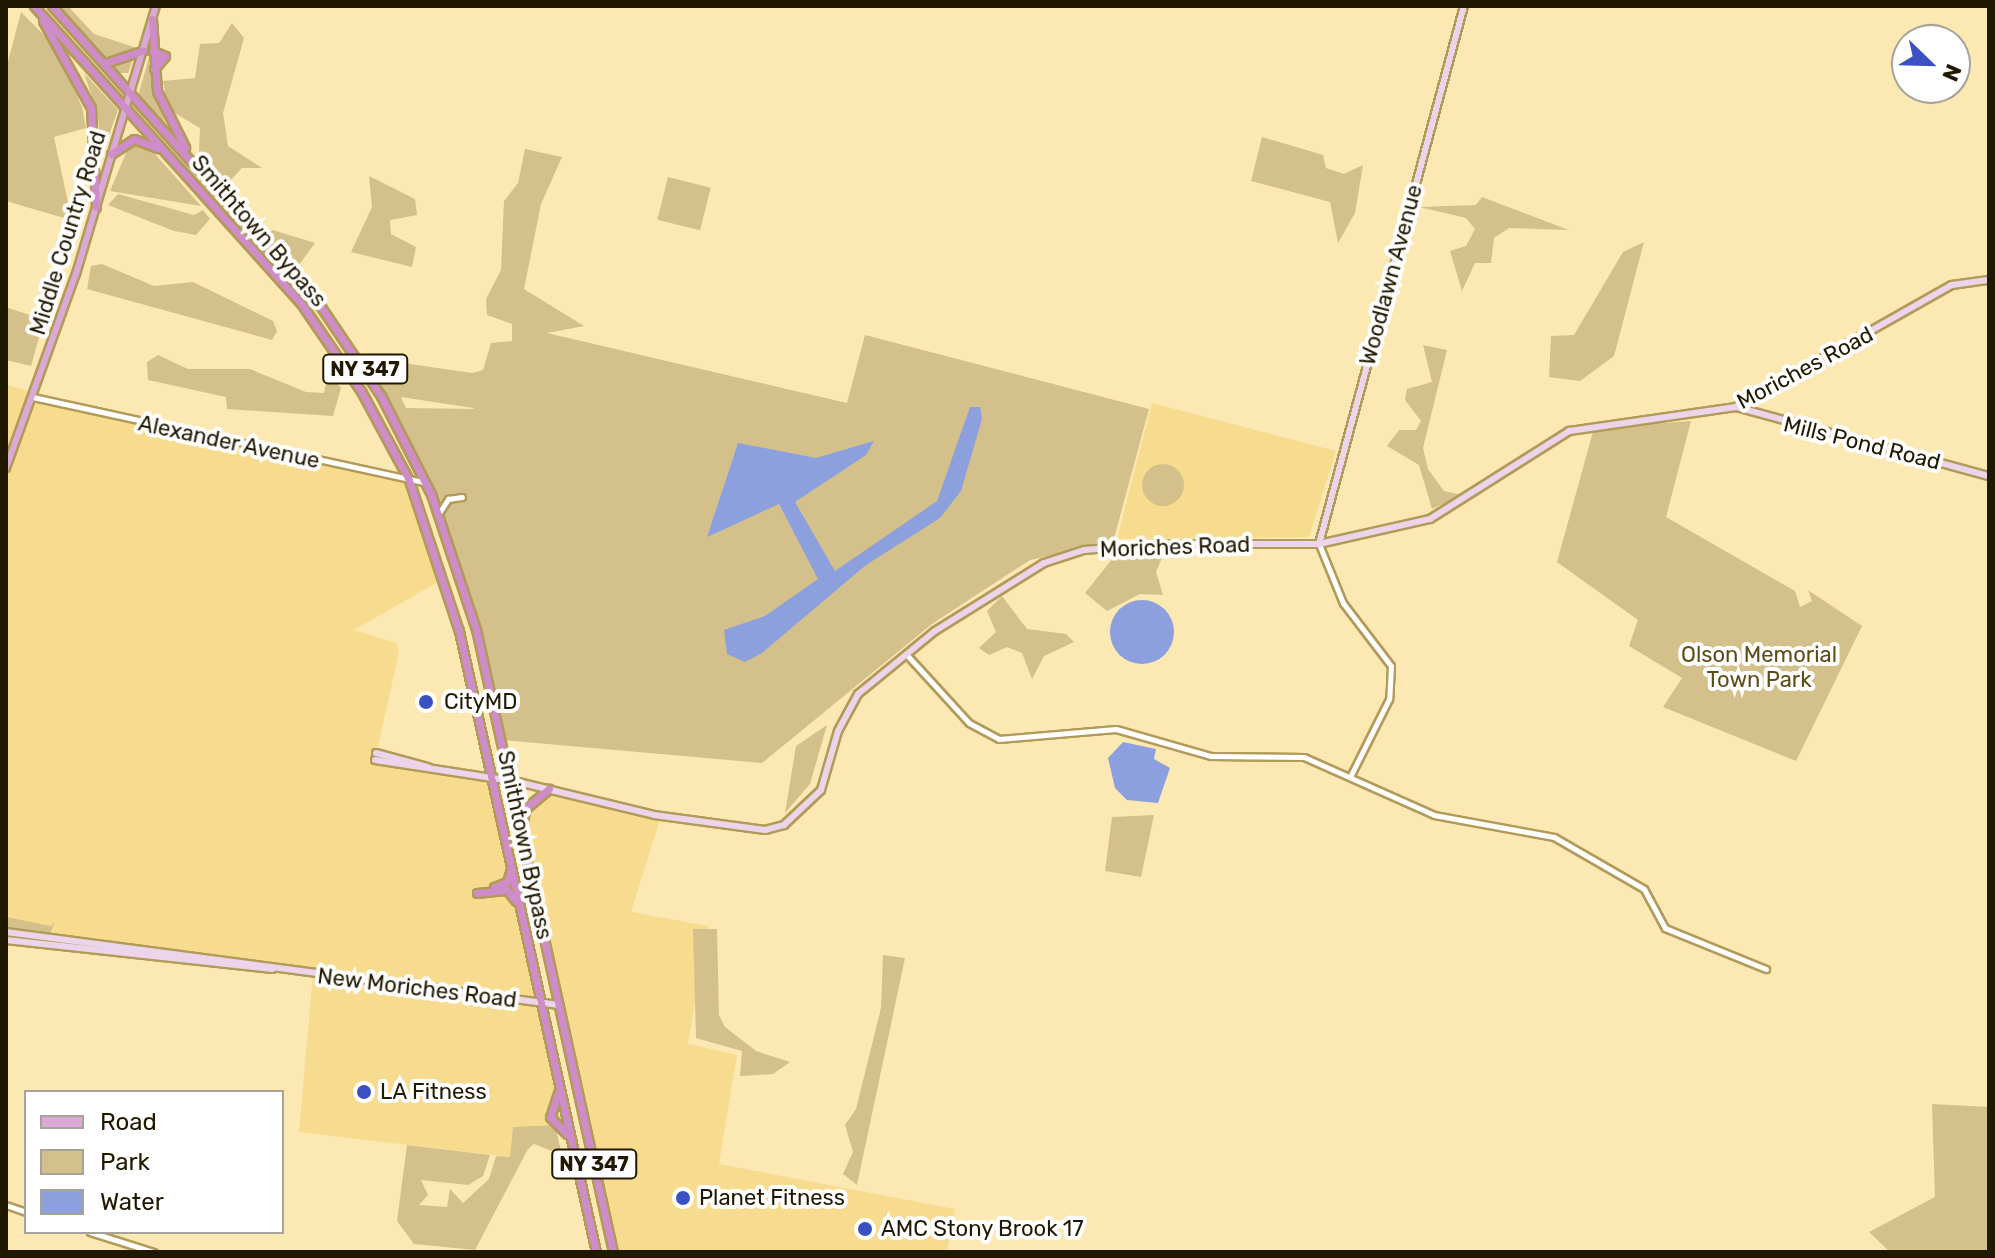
<!DOCTYPE html>
<style>
body{margin:0}
#map{position:relative;width:1995px;height:1258px;overflow:hidden;background:#fce8b3;font-family:Rubik,sans-serif}
div>[style]{position:absolute}
.built>*{inset:0;background:#f7db8f}
.green>*{inset:0;background:#d4c08a;transform-origin:0 0}
.round{border-radius:50%}
.water>*{inset:0;background:#8ca0de}
.roads{filter:drop-shadow(2px 0 #b29a58) drop-shadow(-2px 0 #b29a58) drop-shadow(0 2px #b29a58) drop-shadow(0 -2px #b29a58)}
.tertiary>*{height:5px;margin:-2.5px;padding:0 2.5px;transform-origin:2.5px;border-radius:2.5px;background:#fff}
.secondary>*{height:6px;margin:-3px;padding:0 3px;transform-origin:3px;border-radius:3px;background:#ecd4ea}
.primary>*{height:6px;margin:-3px;padding:0 3px;transform-origin:3px;border-radius:3px;background:#daa9d6}
.trunk>*{height:7px;margin:-3.5px;padding:0 3.5px;transform-origin:3.5px;border-radius:3.5px;background:#ce8cc8}
.dots>*{width:22px;height:22px;translate:-50% -50%;box-sizing:border-box;border:4px solid #fff;border-radius:50%}
span{translate:-50% -50%;white-space:nowrap;text-align:center;line-height:1.15;-webkit-text-stroke:8px #fff;paint-order:stroke}
.shield-label span{padding:2px 6px;background:#fff;border:2px solid;border-radius:6px;-webkit-text-stroke-width:0}
.shield-label{font-size:20px;color:#211800;font-weight:700}
.street-label{font-size:22px;color:#211800}
.park-label{font-size:22px;color:#5e4c17}
.poi-label{font-size:22px;color:#211800}
.left{translate:0 -50%;text-align:left}
.frame{position:absolute;inset:0;border:8px solid #211800;pointer-events:none}
.legend{position:absolute;left:24px;top:1090px;width:260px;height:144px;box-sizing:border-box;background:#fff;border:2px solid #a6a399;margin:0;padding:10px 14px;list-style:none;font-size:24px;color:#211800}
.legend li{display:flex;align-items:center;gap:16px;height:40px}
.legend b{width:40px;border:2px solid #a6a399}
.north{position:absolute;left:1891px;top:24px;width:80px;height:80px;box-sizing:border-box;background:#fff;border:2px solid #a6a399;border-radius:50%;rotate:113deg;font-size:22px;font-weight:700;line-height:32px;text-align:center;color:#211800}
.north::after{content:'';display:block;margin:auto;width:28px;height:36px;background:#3b50c3;clip-path:polygon(50% 0,100% 100%,50% 72%,0 100%)}
</style>
<div id="map">
<div class="built">
<i style="clip-path:polygon(6px 385px,306px 462px,409px 480px,445px 578px,354px 630px,396px 643px,399px 652px,375px 760px,492px 778px,568px 1124px,513px 1127px,510px 1157px,299px 1132px,313px 975px,6px 940px)"></i>
<i style="clip-path:polygon(1152px 403px,1336px 451px,1309px 537px,1117px 539px)"></i>
<i style="clip-path:polygon(556px 793px,660px 819px,631px 912px,708px 926px,688px 1044px,737px 1055px,719px 1164px,955px 1209px,947px 1252px,613px 1252px,518px 818px,536px 794px)"></i>
</div>
<div class="green">
<i style="clip-path:polygon(55px 6px,68px 6px,94px 34px,137px 48px,128px 73px,117px 73px)"></i>
<i style="clip-path:polygon(21px 12px,55px 46px,82px 107px,86px 128px,54px 137px,70px 212px,64px 218px,6px 201px,6px 69px)"></i>
<i style="clip-path:polygon(232px 23px,244px 38px,223px 113px,228px 146px,262px 168px,242px 168px,227px 184px,199px 151px,200px 128px,168px 109px,163px 81px,195px 78px,200px 44px,219px 43px)"></i>
<i style="clip-path:polygon(152px 47px,152px 82px,168px 132px,137px 99px)"></i>
<i style="clip-path:polygon(84px 73px,118px 110px,101px 157px,98px 115px)"></i>
<i style="clip-path:polygon(134px 134px,140px 137px,201px 206px,110px 191px)"></i>
<i style="clip-path:polygon(1262px 137px,1323px 155px,1326px 168px,1344px 174px,1363px 165px,1355px 213px,1338px 243px,1330px 202px,1251px 181px)"></i>
<i style="clip-path:polygon(evenodd,525px 149px,562px 157px,541px 204px,524px 289px,584px 326px,547px 333px,847px 403px,865px 335px,1149px 409px,1113px 542px,1030px 560px,932px 624px,762px 763px,502px 740px,453px 546px,393px 406px,362px 357px,472px 373px,483px 370px,491px 343px,512px 341px,512px 324px,487px 315px,486px 299px,501px 270px,504px 201px,518px 183px,525px 149px,401px 397px,473px 408px,474px 409px,406px 408px,401px 397px)"></i>
<i style="clip-path:polygon(369px 176px,415px 199px,417px 215px,390px 220px,391px 234px,416px 247px,412px 267px,351px 252px,372px 207px)"></i>
<i style="left:668px;top:177px;width:44px;height:44px;rotate:14deg"></i>
<i style="clip-path:polygon(118px 194px,194px 215px,203px 210px,210px 219px,196px 235px,174px 231px,108px 205px)"></i>
<i style="clip-path:polygon(1482px 197px,1569px 230px,1509px 228px,1494px 238px,1491px 263px,1475px 263px,1462px 291px,1450px 251px,1466px 246px,1475px 229px,1466px 218px,1419px 207px,1476px 205px)"></i>
<i style="clip-path:polygon(273px 230px,315px 243px,296px 269px,264px 235px)"></i>
<i style="clip-path:polygon(1644px 242px,1614px 356px,1580px 381px,1549px 377px,1551px 336px,1574px 335px,1623px 252px)"></i>
<i style="clip-path:polygon(102px 264px,154px 286px,193px 282px,273px 321px,277px 331px,272px 340px,87px 289px,91px 266px)"></i>
<i style="clip-path:polygon(6px 307px,44px 320px,31px 366px,6px 360px)"></i>
<i style="clip-path:polygon(1423px 345px,1447px 350px,1423px 448px,1428px 469px,1444px 491px,1462px 495px,1432px 509px,1419px 465px,1387px 446px,1399px 430px,1416px 430px,1421px 421px,1405px 400px,1407px 389px,1432px 382px)"></i>
<i style="clip-path:polygon(158px 355px,188px 369px,250px 369px,306px 392px,324px 393px,328px 373px,341px 388px,333px 416px,227px 409px,226px 397px,148px 380px,147px 362px)"></i>
<i style="clip-path:polygon(1691px 421px,1666px 517px,1795px 591px,1800px 607px,1812px 601px,1808px 590px,1862px 626px,1796px 761px,1663px 707px,1682px 678px,1629px 646px,1638px 620px,1557px 562px,1594px 428px)"></i>
<i class="round" style="left:1142px;top:464px;width:42px;height:42px"></i>
<i style="clip-path:polygon(1117px 553px,1162px 558px,1156px 572px,1163px 595px,1140px 594px,1107px 611px,1085px 593px)"></i>
<i style="clip-path:polygon(1002px 596px,1027px 629px,1066px 634px,1074px 642px,1044px 656px,1032px 679px,1022px 653px,1007px 647px,989px 655px,979px 648px,996px 632px,987px 611px)"></i>
<i style="clip-path:polygon(827px 725px,810px 784px,785px 813px,796px 746px)"></i>
<i style="clip-path:polygon(1154px 815px,1141px 877px,1105px 871px,1112px 817px)"></i>
<i style="clip-path:polygon(6px 917px,51px 926px,55px 922px,50px 933px,6px 927px)"></i>
<i style="clip-path:polygon(693px 929px,717px 929px,719px 1015px,725px 1027px,756px 1051px,790px 1062px,773px 1074px,740px 1076px,742px 1051px,696px 1038px)"></i>
<i style="clip-path:polygon(883px 955px,905px 958px,857px 1185px,843px 1174px,853px 1152px,845px 1125px,856px 1109px,881px 1008px)"></i>
<i style="clip-path:polygon(1932px 1104px,1989px 1107px,1989px 1252px,1890px 1252px,1869px 1232px,1935px 1197px)"></i>
<i style="clip-path:polygon(555px 1125px,562px 1155px,534px 1144px,528px 1149px,475px 1250px,414px 1244px,397px 1221px,407px 1145px,490px 1155px,483px 1176px,468px 1185px,421px 1180px,428px 1195px,419px 1205px,447px 1207px,450px 1189px,463px 1203px,489px 1179px,496px 1156px,510px 1157px,513px 1127px)"></i>
</div>
<div class="water">
<i style="clip-path:polygon(970px 407px,980px 407px,982px 419px,961px 491px,940px 518px,866px 565px,762px 653px,745px 662px,727px 654px,724px 630px,765px 616px,818px 579px,779px 504px,707px 537px,738px 443px,816px 458px,874px 441px,866px 455px,795px 502px,835px 571px,937px 501px)"></i>
<i class="round" style="left:1110px;top:600px;width:64px;height:64px"></i>
<i style="clip-path:polygon(1123px 742px,1156px 749px,1154px 759px,1170px 768px,1158px 803px,1127px 800px,1115px 788px,1108px 758px)"></i>
</div>
<div class="roads">
<div class="tertiary">
<i style="left:33px;top:397px;width:402px;rotate:12.3deg"></i>
<i style="left:439px;top:513px;width:17px;rotate:-57deg"></i>
<i style="left:448px;top:499px;width:14px;rotate:-8deg"></i>
<i style="left:1319px;top:544px;width:64px;rotate:67.9deg"></i>
<i style="left:1343px;top:603px;width:79px;rotate:52.7deg"></i>
<i style="left:1391px;top:666px;width:33px;rotate:93deg"></i>
<i style="left:1389px;top:699px;width:85px;rotate:116.6deg"></i>
<i style="left:906px;top:654px;width:93px;rotate:47.6deg"></i>
<i style="left:969px;top:723px;width:34px;rotate:28deg"></i>
<i style="left:999px;top:739px;width:117px;rotate:-4.9deg"></i>
<i style="left:1116px;top:729px;width:99px;rotate:15.9deg"></i>
<i style="left:1211px;top:756px;width:93px;rotate:0.6deg"></i>
<i style="left:1304px;top:757px;width:142px;rotate:24deg"></i>
<i style="left:1434px;top:815px;width:122px;rotate:10.4deg"></i>
<i style="left:1554px;top:837px;width:104px;rotate:30deg"></i>
<i style="left:1644px;top:889px;width:44px;rotate:61.7deg"></i>
<i style="left:1665px;top:928px;width:109px;rotate:22.1deg"></i>
<i style="left:6px;top:1205px;width:21px;rotate:19deg"></i>
<i style="left:90px;top:1232px;width:67px;rotate:17.4deg"></i>
</div>
<div class="secondary">
<i style="left:1736px;top:407px;width:262px;rotate:15.3deg"></i>
<i style="left:1319px;top:544px;width:557px;rotate:-74.92deg"></i>
<i style="left:376px;top:753px;width:54px;rotate:15.1deg"></i>
<i style="left:375px;top:760px;width:145px;rotate:8.7deg"></i>
<i style="left:518px;top:782px;width:140px;rotate:13.6deg"></i>
<i style="left:654px;top:815px;width:112px;rotate:7.7deg"></i>
<i style="left:765px;top:830px;width:20px;rotate:-15deg"></i>
<i style="left:784px;top:825px;width:51px;rotate:-43.4deg"></i>
<i style="left:821px;top:790px;width:61px;rotate:-73.9deg"></i>
<i style="left:838px;top:731px;width:42px;rotate:-61.6deg"></i>
<i style="left:858px;top:694px;width:99px;rotate:-39.3deg"></i>
<i style="left:935px;top:631px;width:128px;rotate:-32deg"></i>
<i style="left:1044px;top:563px;width:42px;rotate:-18deg"></i>
<i style="left:1084px;top:550px;width:74px;rotate:-4.6deg"></i>
<i style="left:1158px;top:544px;width:161px"></i>
<i style="left:1319px;top:544px;width:114px;rotate:-12.7deg"></i>
<i style="left:1430px;top:519px;width:165px;rotate:-32.3deg"></i>
<i style="left:1569px;top:431px;width:169px;rotate:-8.2deg"></i>
<i style="left:1736px;top:407px;width:248px;rotate:-29.5deg"></i>
<i style="left:1952px;top:285px;width:37px;rotate:-8deg"></i>
<i style="left:6px;top:932px;width:558px;rotate:7.52deg"></i>
<i style="left:6px;top:940px;width:268px;rotate:6.2deg"></i>
</div>
<div class="primary">
<i style="left:6px;top:468px;width:206px;rotate:-70.2deg"></i>
<i style="left:76px;top:274px;width:280px;rotate:-73.4deg"></i>
</div>
<div class="trunk">
<i style="left:34px;top:6px;width:398px;rotate:48.1deg"></i>
<i style="left:300px;top:302px;width:108px;rotate:55.6deg"></i>
<i style="left:361px;top:391px;width:101px;rotate:61.7deg"></i>
<i style="left:409px;top:480px;width:159px;rotate:71.7deg"></i>
<i style="left:459px;top:631px;width:636px;rotate:77.56deg"></i>
<i style="left:52px;top:6px;width:404px;rotate:48.2deg"></i>
<i style="left:321px;top:307px;width:107px;rotate:56deg"></i>
<i style="left:381px;top:396px;width:110px;rotate:63deg"></i>
<i style="left:431px;top:494px;width:142px;rotate:71.6deg"></i>
<i style="left:476px;top:629px;width:638px;rotate:77.6deg"></i>
<i style="left:152px;top:19px;width:72px;rotate:86deg"></i>
<i style="left:157px;top:91px;width:63px;rotate:63.4deg"></i>
<i style="left:43px;top:21px;width:99px;rotate:61.1deg"></i>
<i style="left:91px;top:108px;width:99px;rotate:87.1deg"></i>
<i style="left:153px;top:51px;width:13px;rotate:23deg"></i>
<i style="left:165px;top:56px;width:17px;rotate:130deg"></i>
<i style="left:105px;top:63px;width:40px;rotate:-18deg"></i>
<i style="left:111px;top:154px;width:27px;rotate:-33deg"></i>
<i style="left:134px;top:139px;width:26px;rotate:21deg"></i>
<i style="left:522px;top:825px;width:17px;rotate:-77deg"></i>
<i style="left:526px;top:808px;width:30px;rotate:-40deg"></i>
<i style="left:494px;top:887px;width:14px;rotate:-21deg"></i>
<i style="left:507px;top:882px;width:14px;rotate:-73deg"></i>
<i style="left:477px;top:893px;width:30px;rotate:-6deg"></i>
<i style="left:507px;top:890px;width:14px;rotate:51deg"></i>
<i style="left:558px;top:1093px;width:25px;rotate:108deg"></i>
<i style="left:550px;top:1117px;width:24px;rotate:45deg"></i>
</div>
</div>
<div class="dots">
<i style="left:426px;top:702px;background:#3b50c3"></i>
<i style="left:364px;top:1092px;background:#3b50c3"></i>
<i style="left:683px;top:1198px;background:#3b50c3"></i>
<i style="left:865px;top:1229px;background:#3b50c3"></i>
</div>
<div class="shield-label">
<span style="left:365px;top:369px">NY 347</span>
<span style="left:594px;top:1164px">NY 347</span>
</div>
<div class="street-label">
<span style="left:259px;top:231px;rotate:49deg">Smithtown Bypass</span>
<span style="left:68px;top:233px;rotate:-73deg">Middle Country Road</span>
<span style="left:1391px;top:275px;rotate:-75deg">Woodlawn Avenue</span>
<span style="left:1805px;top:368px;rotate:-28deg">Moriches Road</span>
<span style="left:229px;top:442px;rotate:12deg">Alexander Avenue</span>
<span style="left:1862px;top:443px;rotate:14deg">Mills Pond Road</span>
<span style="left:1175px;top:547px;rotate:-2deg">Moriches Road</span>
<span style="left:525px;top:845px;rotate:78deg">Smithtown Bypass</span>
<span style="left:417px;top:988px;rotate:7deg">New Moriches Road</span>
</div>
<div class="park-label">
<span style="left:1759px;top:667px">Olson Memorial<br>Town Park</span>
</div>
<div class="poi-label">
<span class="left" style="left:444px;top:702px">CityMD</span>
<span class="left" style="left:380px;top:1092px">LA Fitness</span>
<span class="left" style="left:699px;top:1198px">Planet Fitness</span>
<span class="left" style="left:881px;top:1229px">AMC Stony Brook 17</span>
</div>
<div class="frame"></div>
<ul class="legend">
<li><b style="height:10px;background:#daa9d6"></b>Road</li>
<li><b style="height:22px;background:#d4c08a"></b>Park</li>
<li><b style="height:22px;background:#8ca0de"></b>Water</li>
</ul>
<div class="north">N</div>
</div>
